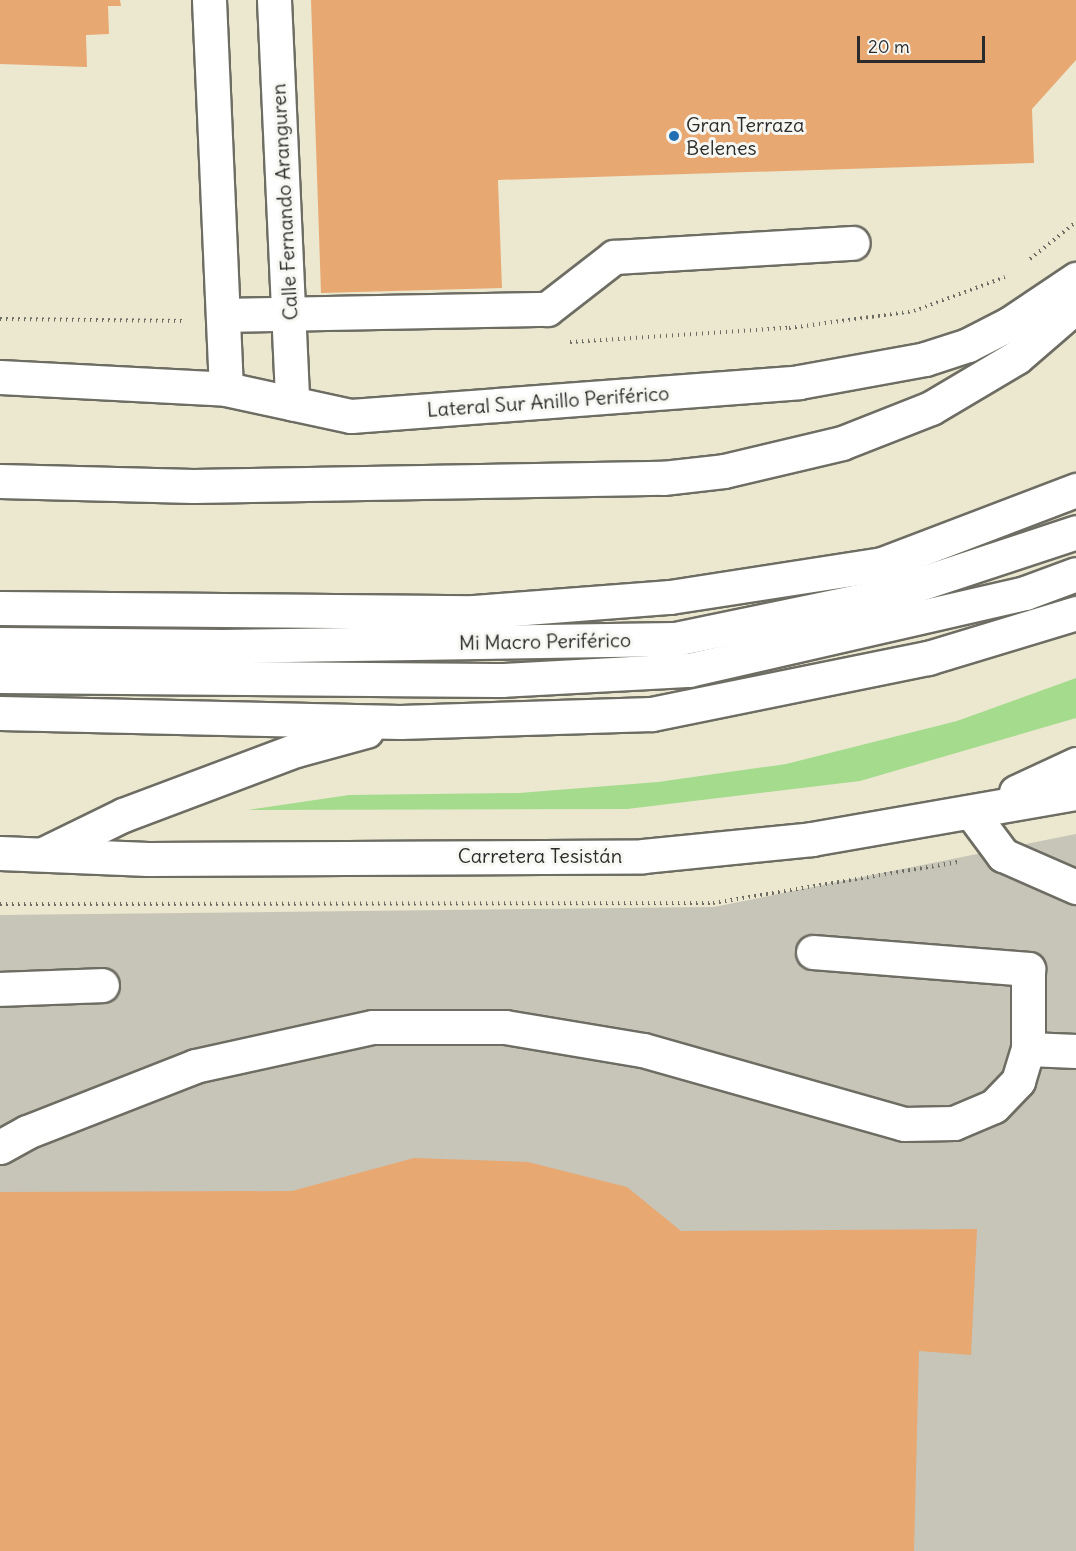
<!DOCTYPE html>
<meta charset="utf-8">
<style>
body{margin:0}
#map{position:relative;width:1076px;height:1551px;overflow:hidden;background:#ebe8cf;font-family:Delius,sans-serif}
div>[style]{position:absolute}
.industrial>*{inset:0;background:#c6c5b8}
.green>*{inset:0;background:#a4db8d}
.building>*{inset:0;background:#e8a872}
.path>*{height:4px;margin-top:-2px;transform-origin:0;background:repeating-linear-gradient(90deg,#6e6d64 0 1.5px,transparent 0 6px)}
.roads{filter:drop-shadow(2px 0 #6e6d64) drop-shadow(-2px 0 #6e6d64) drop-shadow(0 2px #6e6d64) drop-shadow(0 -2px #6e6d64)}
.minor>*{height:33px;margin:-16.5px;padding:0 16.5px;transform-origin:16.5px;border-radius:16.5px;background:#fff}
.major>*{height:33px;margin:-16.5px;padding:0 16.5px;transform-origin:16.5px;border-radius:16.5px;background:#fff}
.highway>*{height:33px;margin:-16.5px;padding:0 16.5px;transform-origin:16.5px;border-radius:16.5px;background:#fff}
.dots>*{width:16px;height:16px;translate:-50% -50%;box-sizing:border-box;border:3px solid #f6f6f2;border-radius:50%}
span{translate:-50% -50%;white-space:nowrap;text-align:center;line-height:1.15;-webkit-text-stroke:6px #f6f6f2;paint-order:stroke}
.poi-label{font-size:20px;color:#2b2b2b}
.left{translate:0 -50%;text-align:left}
.street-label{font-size:20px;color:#2b2b2b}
.scale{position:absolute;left:857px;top:36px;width:128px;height:27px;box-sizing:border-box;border:3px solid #2b2b2b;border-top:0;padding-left:8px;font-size:18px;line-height:21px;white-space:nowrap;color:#2b2b2b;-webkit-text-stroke:4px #f6f6f2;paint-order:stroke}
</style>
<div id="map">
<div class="industrial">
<i style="clip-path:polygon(1076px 834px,1076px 1551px,0 1551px,0 915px,714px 907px)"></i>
</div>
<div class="green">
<i style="clip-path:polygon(1076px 678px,1076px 718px,860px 781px,627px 809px,248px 810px,349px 795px,519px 793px,658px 782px,786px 764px,957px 721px)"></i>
</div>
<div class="building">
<i style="clip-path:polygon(0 0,120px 0,121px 6px,108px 6px,109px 34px,86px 35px,87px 67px,0 64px)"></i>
<i style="clip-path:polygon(311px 0,1076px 0,1076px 60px,1032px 109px,1034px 163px,498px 180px,502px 288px,321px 293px)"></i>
<i style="clip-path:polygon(414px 1158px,528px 1162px,627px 1187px,681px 1231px,977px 1229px,971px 1355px,919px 1351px,914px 1551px,0 1551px,0 1192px,292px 1191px)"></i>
</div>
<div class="path">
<i style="left:1030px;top:259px;width:59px;rotate:-38.8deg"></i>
<i style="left:0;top:319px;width:185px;rotate:0.6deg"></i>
<i style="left:570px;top:342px;width:219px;rotate:-3.7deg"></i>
<i style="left:789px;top:328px;width:126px;rotate:-7.7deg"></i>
<i style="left:914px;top:311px;width:97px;rotate:-20.5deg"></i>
<i style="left:0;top:904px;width:713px;rotate:-0.08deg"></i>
<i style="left:713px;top:903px;width:249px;rotate:-9.5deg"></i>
</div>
<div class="roads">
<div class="minor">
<i style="left:209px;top:0;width:389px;rotate:87.5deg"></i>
<i style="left:274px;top:0;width:404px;rotate:87.4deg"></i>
<i style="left:224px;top:315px;width:323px;rotate:-1.1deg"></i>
<i style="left:547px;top:309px;width:85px;rotate:-37.8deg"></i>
<i style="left:614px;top:257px;width:239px;rotate:-3.4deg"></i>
<i style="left:0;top:644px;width:223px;rotate:0.5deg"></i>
<i style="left:223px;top:646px;width:452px;rotate:-0.9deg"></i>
<i style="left:675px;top:639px;width:212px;rotate:-11.7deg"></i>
<i style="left:883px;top:596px;width:203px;rotate:-18.3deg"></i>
<i style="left:0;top:676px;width:502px;rotate:0.46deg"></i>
<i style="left:502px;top:680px;width:187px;rotate:-3.1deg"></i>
<i style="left:689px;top:670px;width:345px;rotate:-12.9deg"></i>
<i style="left:1025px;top:593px;width:54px;rotate:-20.4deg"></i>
<i style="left:971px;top:812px;width:54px;rotate:53.3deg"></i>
<i style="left:1003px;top:855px;width:80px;rotate:23.7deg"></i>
<i style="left:813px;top:952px;width:216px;rotate:4.5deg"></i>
<i style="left:1028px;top:969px;width:80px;rotate:90deg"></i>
<i style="left:0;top:989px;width:102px;rotate:-2.2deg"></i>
<i style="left:0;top:1147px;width:31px;rotate:-29deg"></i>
<i style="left:27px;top:1132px;width:180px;rotate:-21.4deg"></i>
<i style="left:195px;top:1066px;width:182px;rotate:-12.4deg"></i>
<i style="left:373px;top:1027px;width:132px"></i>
<i style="left:505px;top:1027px;width:140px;rotate:9.5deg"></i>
<i style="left:643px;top:1050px;width:271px;rotate:15.8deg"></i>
<i style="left:904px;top:1124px;width:50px;rotate:-1.1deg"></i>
<i style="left:954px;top:1123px;width:43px;rotate:-23deg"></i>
<i style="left:994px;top:1106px;width:35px;rotate:-46deg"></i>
<i style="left:1018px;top:1081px;width:34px;rotate:-73deg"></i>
<i style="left:1028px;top:1049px;width:48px;rotate:2.4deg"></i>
</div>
<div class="major">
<i style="left:0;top:377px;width:226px;rotate:3deg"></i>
<i style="left:226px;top:389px;width:128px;rotate:12.2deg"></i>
<i style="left:351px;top:416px;width:449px;rotate:-4.3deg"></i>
<i style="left:799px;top:382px;width:128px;rotate:-10.3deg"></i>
<i style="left:925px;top:359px;width:45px;rotate:-18deg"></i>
<i style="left:968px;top:345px;width:46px;rotate:-27.1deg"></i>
<i style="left:1009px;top:324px;width:81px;rotate:-33.9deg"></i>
<i style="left:0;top:481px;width:193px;rotate:1.5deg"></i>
<i style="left:193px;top:486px;width:470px;rotate:-1deg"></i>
<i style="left:663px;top:478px;width:61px;rotate:-6.5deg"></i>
<i style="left:724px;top:471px;width:121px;rotate:-13.3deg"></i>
<i style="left:842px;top:443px;width:96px;rotate:-21.5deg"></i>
<i style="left:931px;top:408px;width:100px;rotate:-30.7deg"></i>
<i style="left:1017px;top:357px;width:78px;rotate:-40.8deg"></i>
<i style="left:1016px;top:792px;width:66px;rotate:-25deg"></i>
<i style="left:0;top:853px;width:148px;rotate:2.3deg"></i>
<i style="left:148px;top:859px;width:495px;rotate:-0.3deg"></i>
<i style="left:643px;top:856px;width:170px;rotate:-5.7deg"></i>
<i style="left:812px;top:839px;width:268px;rotate:-9.9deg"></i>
</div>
<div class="highway">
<i style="left:0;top:608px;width:474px;rotate:0.5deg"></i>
<i style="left:474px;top:612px;width:197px;rotate:-4.4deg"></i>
<i style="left:670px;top:597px;width:215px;rotate:-8.8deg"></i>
<i style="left:882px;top:564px;width:208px;rotate:-20.9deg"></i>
<i style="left:0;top:713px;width:400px;rotate:1.3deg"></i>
<i style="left:400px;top:722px;width:252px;rotate:-1.8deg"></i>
<i style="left:652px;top:714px;width:282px;rotate:-11.5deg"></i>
<i style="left:928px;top:658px;width:155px;rotate:-16.9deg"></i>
<i style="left:43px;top:854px;width:89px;rotate:-26deg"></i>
<i style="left:123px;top:815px;width:185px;rotate:-20.6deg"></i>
<i style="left:296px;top:750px;width:73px;rotate:-15.2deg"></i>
</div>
</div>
<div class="dots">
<i style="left:674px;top:136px;background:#1f6fb2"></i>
</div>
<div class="poi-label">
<span class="left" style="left:686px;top:136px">Gran Terraza<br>Belenes</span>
</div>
<div class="street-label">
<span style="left:284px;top:202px;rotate:-93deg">Calle Fernando Aranguren</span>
<span style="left:548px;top:401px;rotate:-4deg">Lateral Sur Anillo Periférico</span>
<span style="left:545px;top:641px;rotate:-1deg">Mi Macro Periférico</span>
<span style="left:540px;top:855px">Carretera Tesistán</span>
</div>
<div class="scale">20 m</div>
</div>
